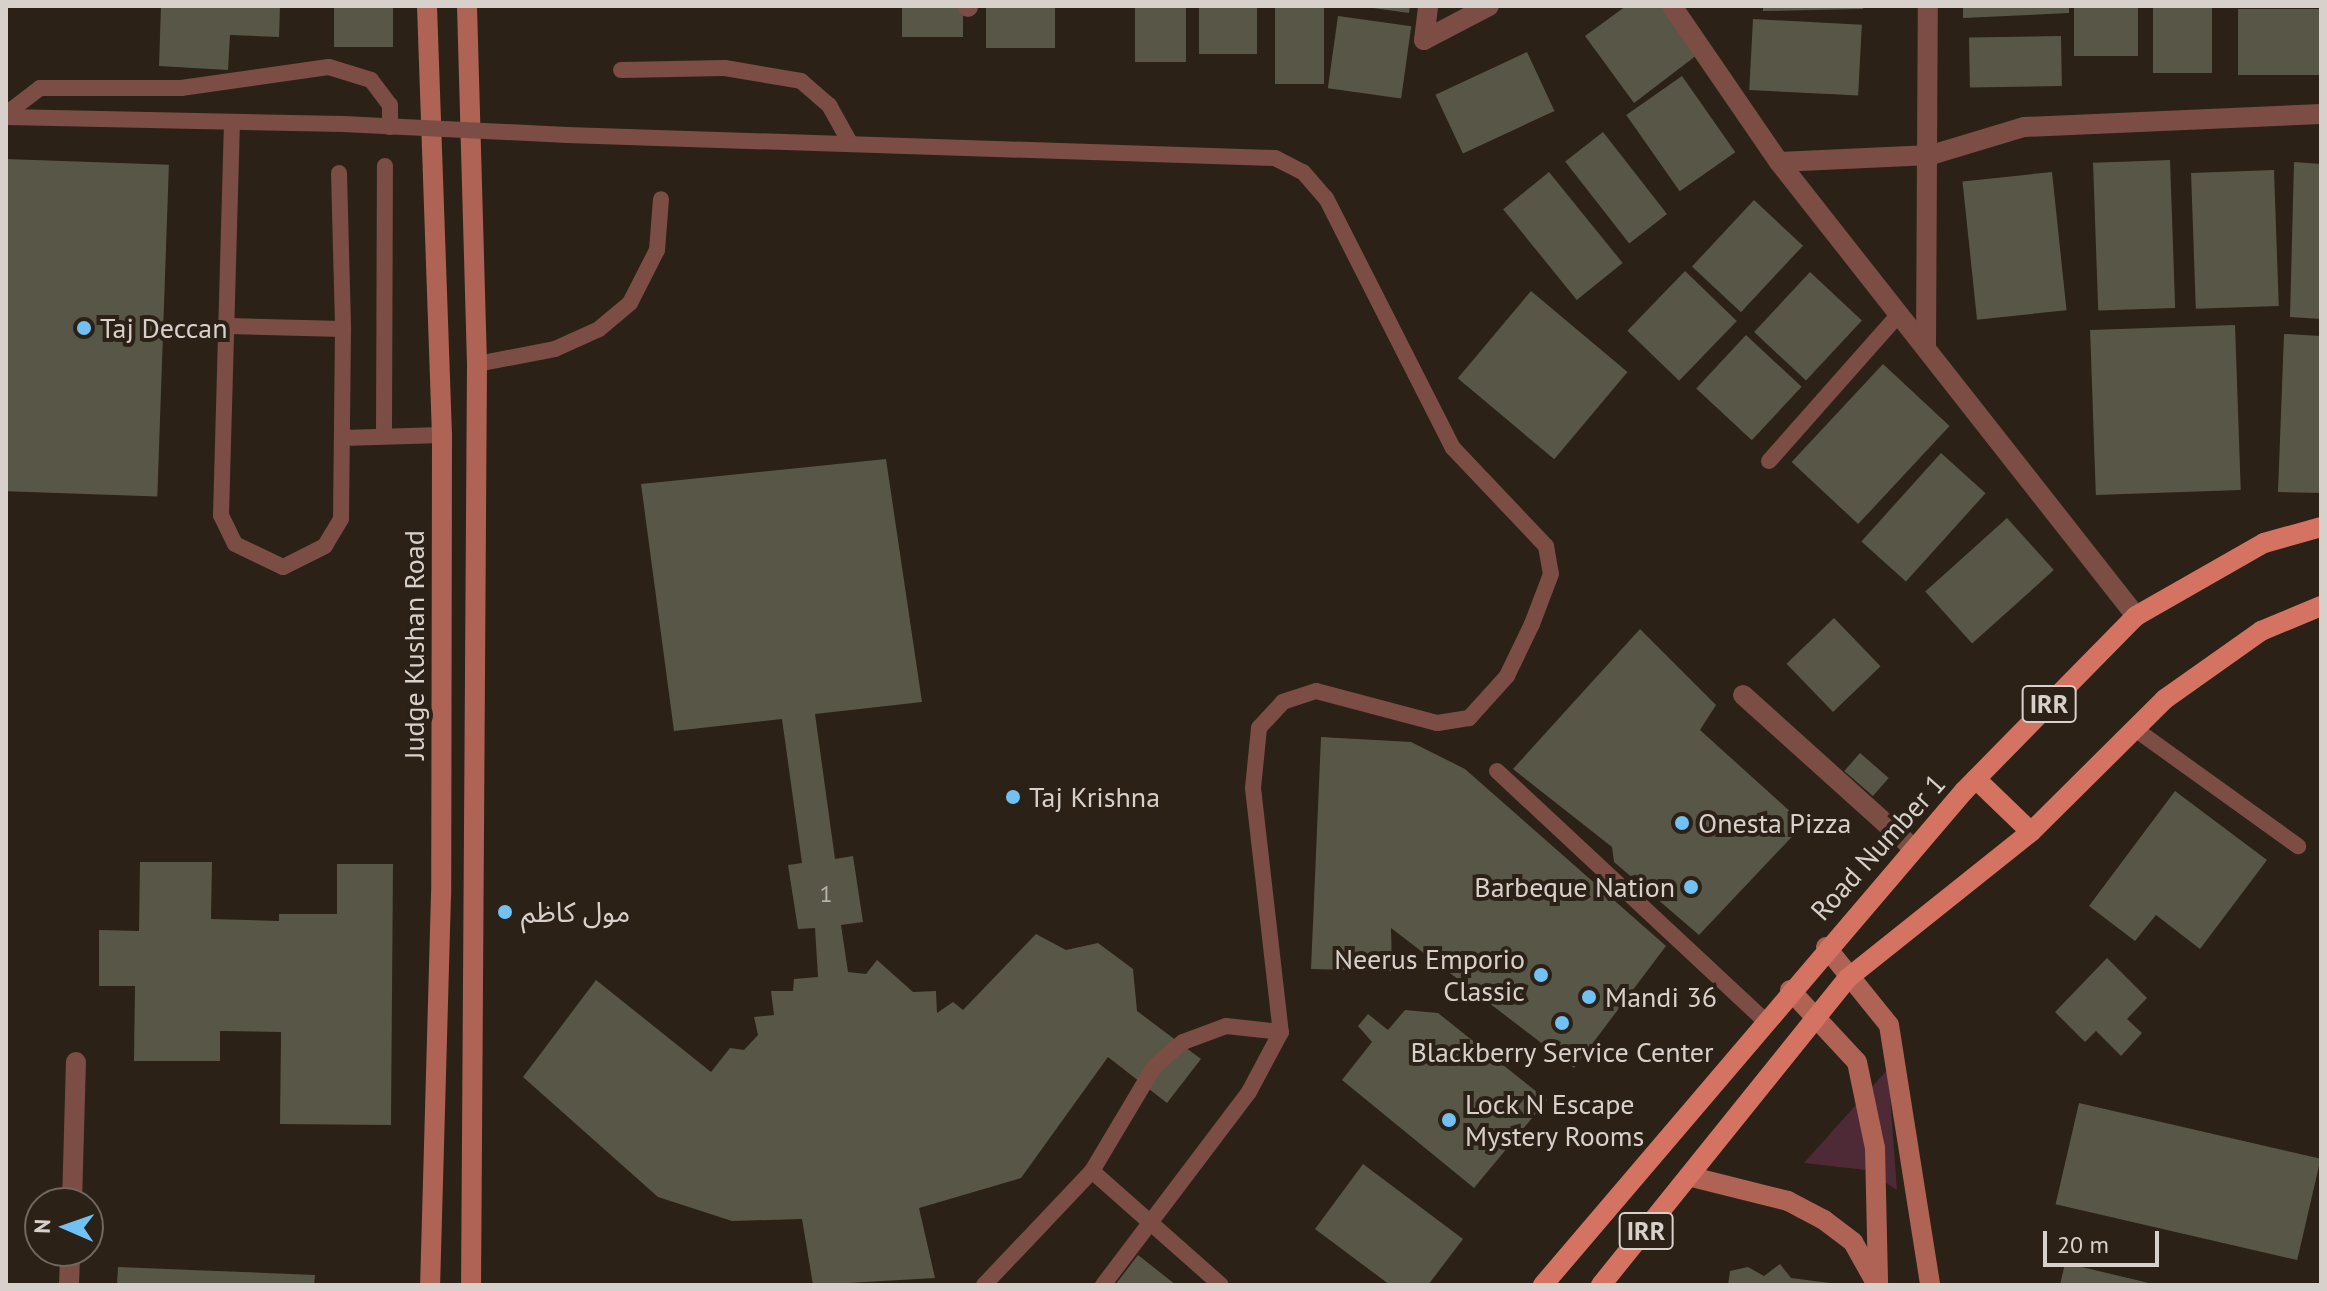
<!DOCTYPE html>
<meta charset="utf-8">
<style>
body{margin:0}
#map{position:relative;width:2327px;height:1291px;overflow:hidden;background:#2b2116;font-family:"PT Sans","Noto Sans Arabic",sans-serif}
div>[style]{position:absolute}
.green>*{inset:0;background:#4e2a37}
.building>*{inset:0;background:#585647;transform-origin:0 0}
.service>*{height:16px;margin:-8px;padding:0 8px;transform-origin:8px;border-radius:8px;background:#7c4d44}
.minor>*{height:20px;margin:-10px;padding:0 10px;transform-origin:10px;border-radius:10px;background:#7c4d44}
.secondary>*{height:20px;margin:-10px;padding:0 10px;transform-origin:10px;border-radius:10px;background:#ae6355}
.primary>*{height:20px;margin:-10px;padding:0 10px;transform-origin:10px;border-radius:10px;background:#d47362}
.service-bridge>*{height:16px;margin:-8px;padding:0 8px;transform-origin:8px;border-radius:8px;background:#7c4d44}
.dots>*{width:22px;height:22px;translate:-50% -50%;box-sizing:border-box;border:4px solid #2b2116;border-radius:50%}
span{translate:-50% -50%;white-space:nowrap;text-align:center;line-height:1.15;-webkit-text-stroke:8px #2b2116;paint-order:stroke}
.number-label{font-size:24px;color:#b8b2aa}
.number-label span{-webkit-text-stroke-width:0}
.shield-label span{padding:2px 6px;background:#2b2116;border:2px solid;border-radius:6px;-webkit-text-stroke-width:0}
.shield-label{font-size:26px;color:#d8d1cb;font-weight:700}
.poi-label{font-size:28px;color:#d8d1cb}
.left{translate:0 -50%;text-align:left}
.right{translate:-100% -50%;text-align:right}
.street-label{font-size:28px;color:#d8d1cb}
.frame{position:absolute;inset:0;border:8px solid #d8d1cb;pointer-events:none}
.north{position:absolute;left:24px;top:1187px;width:80px;height:80px;box-sizing:border-box;background:#2b2116;border:2px solid #70675e;border-radius:50%;rotate:272deg;font-size:22px;font-weight:700;line-height:32px;text-align:center;color:#d8d1cb}
.north::after{content:'';display:block;margin:auto;width:28px;height:36px;background:#72c1f5;clip-path:polygon(50% 0,100% 100%,50% 72%,0 100%)}
.scale{position:absolute;left:2043px;top:1231px;width:116px;height:36px;box-sizing:border-box;border:4px solid #d8d1cb;border-top:0;padding-left:10px;font-size:24px;line-height:28px;white-space:nowrap;color:#d8d1cb;-webkit-text-stroke:6px #2b2116;paint-order:stroke}
</style>
<div id="map">
<div class="green">
<i style="clip-path:polygon(1888px 1069px,1897px 1190px,1866px 1170px,1804px 1163px)"></i>
</div>
<div class="building">
<i style="clip-path:polygon(161px 6px,280px 6px,279px 37px,230px 35px,228px 70px,159px 66px)"></i>
<i style="left:334px;top:6px;width:59px;height:41px"></i>
<i style="left:902px;top:6px;width:61px;height:31px"></i>
<i style="left:986px;top:6px;width:69px;height:42px"></i>
<i style="left:1135px;top:6px;width:51px;height:56px"></i>
<i style="left:1199px;top:6px;width:58px;height:48px"></i>
<i style="left:1275px;top:6px;width:49px;height:78px"></i>
<i style="clip-path:polygon(1359px 6px,1410px 6px,1409px 13px)"></i>
<i style="clip-path:polygon(1626px 6px,1661px 6px,1697px 55px,1634px 103px,1585px 36px)"></i>
<i style="clip-path:polygon(1763px 6px,1863px 6px,1863px 9px,1763px 11px)"></i>
<i style="clip-path:polygon(1963px 6px,2069px 6px,2069px 13px,1963px 18px)"></i>
<i style="left:2074px;top:6px;width:64px;height:50px"></i>
<i style="left:2153px;top:6px;width:59px;height:67px"></i>
<i style="left:2321px;top:9px;width:66px;height:83px;rotate:90deg"></i>
<i style="left:1338px;top:16px;width:74px;height:73px;rotate:8deg"></i>
<i style="left:1753px;top:19px;width:109px;height:71px;rotate:3deg"></i>
<i style="left:2061px;top:36px;width:50px;height:92px;rotate:89deg"></i>
<i style="left:1527px;top:52px;width:65px;height:101px;rotate:65deg"></i>
<i style="left:1682px;top:76px;width:93px;height:68px;rotate:55deg"></i>
<i style="left:1603px;top:132px;width:104px;height:48px;rotate:52deg"></i>
<i style="left:6px;top:159px;width:163px;height:332px;rotate:2deg"></i>
<i style="left:2170px;top:160px;width:148px;height:77px;rotate:88deg"></i>
<i style="clip-path:polygon(2294px 162px,2321px 164px,2321px 319px,2290px 317px)"></i>
<i style="left:2274px;top:170px;width:136px;height:83px;rotate:88deg"></i>
<i style="left:1549px;top:172px;width:117px;height:59px;rotate:51deg"></i>
<i style="left:2052px;top:172px;width:139px;height:90px;rotate:84deg"></i>
<i style="left:1754px;top:200px;width:67px;height:91px;rotate:43deg"></i>
<i style="left:1685px;top:271px;width:72px;height:83px;rotate:44deg"></i>
<i style="left:1810px;top:272px;width:71px;height:82px;rotate:43deg"></i>
<i style="left:1531px;top:291px;width:126px;height:114px;rotate:40deg"></i>
<i style="left:2235px;top:325px;width:165px;height:145px;rotate:88deg"></i>
<i style="clip-path:polygon(2284px 334px,2321px 336px,2321px 493px,2278px 492px)"></i>
<i style="left:1746px;top:335px;width:76px;height:73px;rotate:43deg"></i>
<i style="left:1883px;top:364px;width:91px;height:134px;rotate:43deg"></i>
<i style="left:1941px;top:453px;width:60px;height:119px;rotate:42deg"></i>
<i style="clip-path:polygon(886px 459px,922px 702px,815px 714px,835px 859px,853px 856px,863px 922px,841px 925px,848px 972px,866px 974px,877px 960px,913px 992px,936px 991px,937px 1013px,953px 1002px,963px 1010px,1036px 934px,1066px 950px,1098px 943px,1133px 969px,1137px 1011px,1201px 1059px,1167px 1103px,1108px 1057px,1021px 1178px,919px 1208px,935px 1278px,813px 1285px,802px 1219px,732px 1221px,658px 1197px,523px 1077px,596px 980px,711px 1072px,730px 1048px,744px 1050px,758px 1035px,754px 1017px,774px 1015px,771px 991px,793px 991px,794px 979px,818px 977px,815px 928px,798px 929px,788px 865px,802px 863px,782px 719px,674px 731px,641px 484px)"></i>
<i style="left:2007px;top:518px;width:70px;height:110px;rotate:48deg"></i>
<i style="left:1834px;top:618px;width:67px;height:66px;rotate:46deg"></i>
<i style="clip-path:polygon(1640px 629px,1716px 705px,1700px 730px,1804px 824px,1699px 935px,1614px 862px,1612px 847px,1513px 769px)"></i>
<i style="clip-path:polygon(1321px 737px,1411px 742px,1465px 769px,1666px 946px,1574px 1068px,1391px 928px,1392px 971px,1311px 969px)"></i>
<i style="left:1860px;top:753px;width:38px;height:24px;rotate:41deg"></i>
<i style="clip-path:polygon(2175px 791px,2267px 860px,2200px 949px,2156px 915px,2135px 941px,2089px 906px)"></i>
<i style="clip-path:polygon(140px 862px,212px 862px,211px 919px,279px 921px,279px 914px,337px 914px,337px 864px,393px 864px,391px 1125px,280px 1124px,281px 1032px,220px 1031px,220px 1061px,134px 1061px,135px 986px,99px 986px,99px 930px,139px 931px)"></i>
<i style="clip-path:polygon(2107px 958px,2147px 998px,2127px 1019px,2142px 1033px,2121px 1056px,2096px 1031px,2085px 1042px,2055px 1012px)"></i>
<i style="clip-path:polygon(1405px 1010px,1438px 1013px,1547px 1100px,1474px 1188px,1342px 1080px,1372px 1042px,1358px 1026px,1368px 1014px,1388px 1030px)"></i>
<i style="left:2079px;top:1103px;width:248px;height:104px;rotate:13deg"></i>
<i style="clip-path:polygon(1363px 1164px,1463px 1239px,1428px 1285px,1390px 1285px,1315px 1229px)"></i>
<i style="clip-path:polygon(1138px 1255px,1176px 1285px,1115px 1285px)"></i>
<i style="clip-path:polygon(2065px 1263px,2153px 1284px,2153px 1285px,2060px 1285px)"></i>
<i style="clip-path:polygon(1780px 1264px,1791px 1278px,1846px 1285px,1728px 1285px,1730px 1271px,1748px 1267px,1764px 1276px)"></i>
<i style="clip-path:polygon(118px 1267px,315px 1275px,314px 1285px,117px 1285px)"></i>
</div>
<div class="service">
<i style="left:621px;top:70px;width:104px;rotate:-1.1deg"></i>
<i style="left:725px;top:68px;width:77px;rotate:9.7deg"></i>
<i style="left:801px;top:81px;width:37px;rotate:41deg"></i>
<i style="left:829px;top:105px;width:41px;rotate:60.9deg"></i>
<i style="left:6px;top:114px;width:43px;rotate:-37.4deg"></i>
<i style="left:40px;top:88px;width:141px"></i>
<i style="left:181px;top:88px;width:149px;rotate:-8.1deg"></i>
<i style="left:329px;top:67px;width:44px;rotate:17.2deg"></i>
<i style="left:371px;top:80px;width:31px;rotate:53deg"></i>
<i style="left:390px;top:105px;width:22px;rotate:90deg"></i>
<i style="left:6px;top:117px;width:337px;rotate:1.2deg"></i>
<i style="left:567px;top:135px;width:708px;rotate:1.86deg"></i>
<i style="left:1275px;top:158px;width:31px;rotate:27deg"></i>
<i style="left:1303px;top:172px;width:35px;rotate:49deg"></i>
<i style="left:1326px;top:198px;width:280px;rotate:63.1deg"></i>
<i style="left:1453px;top:448px;width:135px;rotate:46.5deg"></i>
<i style="left:1546px;top:546px;width:28px;rotate:80deg"></i>
<i style="left:1551px;top:574px;width:53px;rotate:110.8deg"></i>
<i style="left:1532px;top:624px;width:58px;rotate:115.7deg"></i>
<i style="left:1507px;top:676px;width:57px;rotate:132.1deg"></i>
<i style="left:1469px;top:718px;width:32px;rotate:171deg"></i>
<i style="left:1437px;top:723px;width:125px;rotate:-165.2deg"></i>
<i style="left:1316px;top:691px;width:35px;rotate:162deg"></i>
<i style="left:1283px;top:702px;width:35px;rotate:133deg"></i>
<i style="left:1259px;top:728px;width:60px;rotate:95.7deg"></i>
<i style="left:1253px;top:788px;width:246px;rotate:83.5deg"></i>
<i style="left:1281px;top:1032px;width:68px;rotate:118.1deg"></i>
<i style="left:1249px;top:1092px;width:242px;rotate:127.1deg"></i>
<i style="left:339px;top:173px;width:156px;rotate:88.5deg"></i>
<i style="left:228px;top:326px;width:115px;rotate:1.5deg"></i>
<i style="left:343px;top:329px;width:190px;rotate:90.6deg"></i>
<i style="left:341px;top:519px;width:31px;rotate:121deg"></i>
<i style="left:325px;top:546px;width:47px;rotate:153.4deg"></i>
<i style="left:283px;top:567px;width:53px;rotate:-154.4deg"></i>
<i style="left:235px;top:544px;width:32px;rotate:-116deg"></i>
<i style="left:221px;top:515px;width:393px;rotate:-88.4deg"></i>
<i style="left:477px;top:364px;width:79px;rotate:-10.9deg"></i>
<i style="left:555px;top:349px;width:48px;rotate:-24.4deg"></i>
<i style="left:599px;top:329px;width:40px;rotate:-40deg"></i>
<i style="left:630px;top:303px;width:59px;rotate:-63deg"></i>
<i style="left:657px;top:250px;width:51px;rotate:-85.5deg"></i>
<i style="left:384px;top:435px;width:269px;rotate:-89.8deg"></i>
<i style="left:343px;top:438px;width:99px;rotate:-1.7deg"></i>
<i style="left:1769px;top:461px;width:195px;rotate:-48.5deg"></i>
<i style="left:2135px;top:729px;width:201px;rotate:35.7deg"></i>
<i style="left:1497px;top:771px;width:365px;rotate:43deg"></i>
<i style="left:1092px;top:1171px;width:121px;rotate:-59.2deg"></i>
<i style="left:1154px;top:1067px;width:38px;rotate:-41deg"></i>
<i style="left:1183px;top:1042px;width:46px;rotate:-20.4deg"></i>
<i style="left:1226px;top:1026px;width:55px;rotate:6.2deg"></i>
<i style="left:984px;top:1285px;width:157px;rotate:-46.5deg"></i>
<i style="left:1092px;top:1171px;width:172px;rotate:41.5deg"></i>
</div>
<div class="minor">
<i style="left:1672px;top:6px;width:189px;rotate:55.6deg"></i>
<i style="left:1779px;top:162px;width:578px;rotate:51.82deg"></i>
<i style="left:968px;top:7px;width:1px;rotate:-90deg"></i>
<i style="left:1424px;top:40px;width:73px;rotate:-27.6deg"></i>
<i style="left:1424px;top:40px;width:34px;rotate:-83deg"></i>
<i style="left:1779px;top:162px;width:152px;rotate:-2.6deg"></i>
<i style="left:1931px;top:155px;width:97px;rotate:-16.8deg"></i>
<i style="left:2024px;top:127px;width:297px;rotate:-2.5deg"></i>
<i style="left:1926px;top:348px;width:342px;rotate:-89.7deg"></i>
<i style="left:1743px;top:695px;width:230px;rotate:42deg"></i>
<i style="left:72px;top:1203px;width:141px;rotate:-88.4deg"></i>
<i style="left:69px;top:1285px;width:34px;rotate:-88deg"></i>
</div>
<div class="secondary">
<i style="left:427px;top:6px;width:429px;rotate:88deg"></i>
<i style="left:442px;top:435px;width:460px;rotate:90.1deg"></i>
<i style="left:441px;top:895px;width:390px;rotate:91.6deg"></i>
<i style="left:467px;top:6px;width:358px;rotate:88.4deg"></i>
<i style="left:477px;top:364px;width:921px;rotate:90.37deg"></i>
<i style="left:1826px;top:947px;width:100px;rotate:51.1deg"></i>
<i style="left:1889px;top:1025px;width:263px;rotate:81deg"></i>
<i style="left:1790px;top:990px;width:98px;rotate:47.1deg"></i>
<i style="left:1857px;top:1062px;width:88px;rotate:78.2deg"></i>
<i style="left:1875px;top:1148px;width:137px;rotate:88.7deg"></i>
<i style="left:1692px;top:1177px;width:99px;rotate:14deg"></i>
<i style="left:1788px;top:1201px;width:41px;rotate:27.8deg"></i>
<i style="left:1824px;top:1220px;width:36px;rotate:37deg"></i>
<i style="left:1853px;top:1242px;width:49px;rotate:60.8deg"></i>
</div>
<div class="primary">
<i style="left:1976px;top:779px;width:76px;rotate:43.9deg"></i>
<i style="left:1543px;top:1285px;width:649px;rotate:-49.56deg"></i>
<i style="left:1964px;top:791px;width:245px;rotate:-45.5deg"></i>
<i style="left:2136px;top:616px;width:147px;rotate:-29.7deg"></i>
<i style="left:2264px;top:543px;width:59px;rotate:-15.7deg"></i>
<i style="left:1601px;top:1285px;width:394px;rotate:-51.2deg"></i>
<i style="left:1848px;top:978px;width:234px;rotate:-38.6deg"></i>
<i style="left:2031px;top:832px;width:189px;rotate:-44.8deg"></i>
<i style="left:2165px;top:699px;width:118px;rotate:-35.3deg"></i>
<i style="left:2261px;top:631px;width:65px;rotate:-22.6deg"></i>
</div>
<div class="service-bridge">
<i style="left:343px;top:124px;width:224px;rotate:2.8deg"></i>
</div>
<div class="dots">
<i style="left:84px;top:328px;background:#72c1f5"></i>
<i style="left:1013px;top:797px;background:#72c1f5"></i>
<i style="left:1682px;top:823px;background:#72c1f5"></i>
<i style="left:1691px;top:887px;background:#72c1f5"></i>
<i style="left:505px;top:912px;background:#72c1f5"></i>
<i style="left:1541px;top:975px;background:#72c1f5"></i>
<i style="left:1589px;top:997px;background:#72c1f5"></i>
<i style="left:1562px;top:1023px;background:#72c1f5"></i>
<i style="left:1449px;top:1120px;background:#72c1f5"></i>
</div>
<div class="number-label">
<span style="left:826px;top:894px">1</span>
</div>
<div class="shield-label">
<span style="left:2049px;top:704px">IRR</span>
<span style="left:1646px;top:1231px">IRR</span>
</div>
<div class="poi-label">
<span class="left" style="left:100px;top:328px">Taj Deccan</span>
<span class="left" style="left:1029px;top:797px">Taj Krishna</span>
<span class="left" style="left:1698px;top:823px">Onesta Pizza</span>
<span class="right" style="left:1675px;top:887px">Barbeque Nation</span>
<span class="left" style="left:521px;top:912px">مول كاظم</span>
<span class="right" style="left:1525px;top:975px">Neerus Emporio<br>Classic</span>
<span class="left" style="left:1605px;top:997px">Mandi 36</span>
<span style="left:1562px;top:1052px">Blackberry Service Center</span>
<span class="left" style="left:1465px;top:1120px">Lock N Escape<br>Mystery Rooms</span>
</div>
<div class="street-label">
<span style="left:414px;top:645px;rotate:-90deg">Judge Kushan Road</span>
<span style="left:1878px;top:847px;rotate:-48deg">Road Number 1</span>
</div>
<div class="frame"></div>
<div class="north">N</div>
<div class="scale">20 m</div>
</div>
